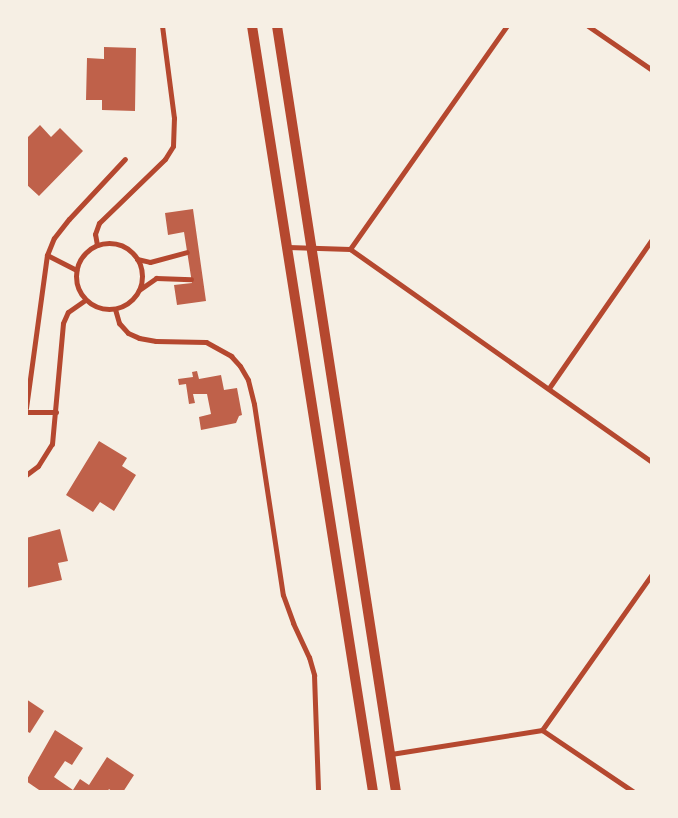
<!DOCTYPE html>
<style>
body{margin:0}
#map{position:relative;width:678px;height:818px;overflow:hidden;background:#f6efe4;font-family:"Zilla Slab",serif}
div>[style]{position:absolute}
.building>*{inset:0;background:#bf614a}
.minor>*{height:5px;margin:-2.5px;padding:0 2.5px;transform-origin:2.5px;border-radius:2.5px;background:#b5482f}
.minor>.ring{margin:-2.5px;padding:0;box-sizing:content-box;background:none;border:5px solid #b5482f;border-radius:50%}
.secondary>*{height:10px;margin:-5px;padding:0 5px;transform-origin:5px;border-radius:5px;background:#b5482f}
span{translate:-50% -50%;white-space:nowrap;text-align:center;line-height:1.15;-webkit-text-stroke:4px #f6efe4;paint-order:stroke}
.frame{position:absolute;inset:0;border:28px solid #f6efe4;pointer-events:none}
</style>
<div id="map">
<div class="building">
<i style="clip-path:polygon(104px 47px,136px 48px,135px 111px,102px 110px,102px 100px,86px 100px,87px 58px,104px 59px)"></i>
<i style="clip-path:polygon(40px 125px,51px 137px,60px 128px,83px 151px,39px 196px,26px 184px,26px 139px)"></i>
<i style="clip-path:polygon(193px 209px,206px 301px,177px 305px,174px 285px,192px 283px,184px 232px,168px 235px,165px 213px)"></i>
<i style="clip-path:polygon(197px 371px,199px 379px,221px 375px,224px 390px,237px 388px,242px 415px,239px 416px,236px 423px,201px 430px,199px 417px,211px 414px,207px 394px,193px 394px,195px 403px,189px 404px,186px 384px,179px 385px,178px 379px,193px 377px,192px 372px)"></i>
<i style="clip-path:polygon(99px 441px,127px 458px,122px 466px,136px 475px,114px 511px,100px 502px,93px 512px,66px 495px)"></i>
<i style="clip-path:polygon(60px 529px,68px 561px,58px 563px,62px 580px,26px 588px,26px 538px)"></i>
<i style="clip-path:polygon(26px 699px,44px 711px,30px 733px,26px 731px)"></i>
<i style="clip-path:polygon(55px 730px,83px 748px,72px 765px,65px 761px,54px 777px,73px 790px,80px 779px,89px 785px,107px 757px,134px 775px,123px 792px,113px 792px,109px 789px,107px 792px,42px 792px,26px 781px)"></i>
</div>
<div class="minor">
<i style="left:588px;top:26px;width:78px;rotate:34.5deg"></i>
<i class="ring" style="left:76px;top:243px;width:61px;height:61px"></i>
<i style="left:97px;top:245px;width:11px;rotate:-100deg"></i>
<i style="left:95px;top:234px;width:12px;rotate:-70deg"></i>
<i style="left:99px;top:223px;width:92px;rotate:-44.1deg"></i>
<i style="left:165px;top:159px;width:15px;rotate:-58deg"></i>
<i style="left:173px;top:146px;width:28px;rotate:-88deg"></i>
<i style="left:174px;top:118px;width:93px;rotate:-97.4deg"></i>
<i style="left:288px;top:247px;width:62px;rotate:1.8deg"></i>
<i style="left:350px;top:249px;width:370px;rotate:35.2deg"></i>
<i style="left:350px;top:249px;width:273px;rotate:-54.9deg"></i>
<i style="left:47px;top:255px;width:33px;rotate:27deg"></i>
<i style="left:137px;top:259px;width:13px;rotate:13deg"></i>
<i style="left:150px;top:262px;width:38px;rotate:-15deg"></i>
<i style="left:139px;top:290px;width:21px;rotate:-35deg"></i>
<i style="left:156px;top:278px;width:35px;rotate:2deg"></i>
<i style="left:115px;top:309px;width:15px;rotate:74deg"></i>
<i style="left:119px;top:323px;width:13px;rotate:48deg"></i>
<i style="left:128px;top:333px;width:12px;rotate:24deg"></i>
<i style="left:139px;top:338px;width:17px;rotate:10deg"></i>
<i style="left:156px;top:341px;width:50px;rotate:1.1deg"></i>
<i style="left:206px;top:342px;width:29px;rotate:29deg"></i>
<i style="left:231px;top:356px;width:13px;rotate:48deg"></i>
<i style="left:240px;top:366px;width:16px;rotate:60deg"></i>
<i style="left:248px;top:380px;width:25px;rotate:76deg"></i>
<i style="left:254px;top:404px;width:193px;rotate:81.4deg"></i>
<i style="left:283px;top:595px;width:30px;rotate:70deg"></i>
<i style="left:293px;top:623px;width:38px;rotate:65deg"></i>
<i style="left:309px;top:657px;width:19px;rotate:74deg"></i>
<i style="left:314px;top:675px;width:117px;rotate:88deg"></i>
<i style="left:549px;top:388px;width:181px;rotate:-55.3deg"></i>
<i style="left:26px;top:408px;width:154px;rotate:-82.2deg"></i>
<i style="left:47px;top:255px;width:18px;rotate:-68deg"></i>
<i style="left:54px;top:238px;width:24px;rotate:-52deg"></i>
<i style="left:69px;top:219px;width:82px;rotate:-47deg"></i>
<i style="left:26px;top:412px;width:30px"></i>
<i style="left:26px;top:475px;width:15px;rotate:-37deg"></i>
<i style="left:38px;top:466px;width:26px;rotate:-58deg"></i>
<i style="left:52px;top:444px;width:121px;rotate:-84.8deg"></i>
<i style="left:63px;top:323px;width:12px;rotate:-66deg"></i>
<i style="left:68px;top:312px;width:21px;rotate:-35deg"></i>
<i style="left:542px;top:730px;width:191px;rotate:-54.8deg"></i>
<i style="left:391px;top:754px;width:153px;rotate:-9deg"></i>
<i style="left:542px;top:730px;width:111px;rotate:34deg"></i>
</div>
<div class="secondary">
<i style="left:252px;top:26px;width:775px;rotate:81.02deg"></i>
<i style="left:277px;top:26px;width:775px;rotate:81.17deg"></i>
</div>
<div class="frame"></div>
</div>
